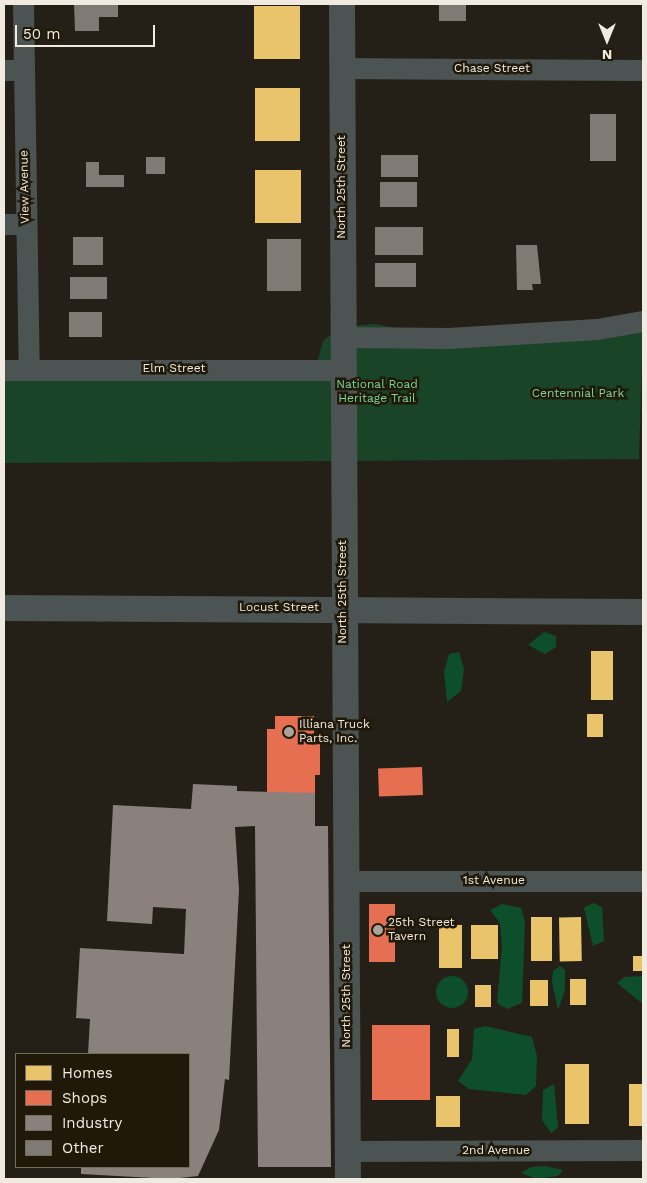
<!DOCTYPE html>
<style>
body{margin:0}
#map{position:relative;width:647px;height:1183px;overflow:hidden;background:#242018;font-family:"Work Sans",sans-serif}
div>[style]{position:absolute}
.green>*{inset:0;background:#194428}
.forest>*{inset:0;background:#0e4f2b}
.round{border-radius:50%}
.homes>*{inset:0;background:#e9c46a;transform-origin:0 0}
.shops>*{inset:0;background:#e76f51;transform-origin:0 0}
.industry>*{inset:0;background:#8a817c}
.building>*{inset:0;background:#7f7a73;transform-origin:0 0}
.minor>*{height:21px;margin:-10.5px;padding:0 10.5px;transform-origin:10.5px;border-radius:10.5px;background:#4b5452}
.tertiary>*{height:26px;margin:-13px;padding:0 13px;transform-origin:13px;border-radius:13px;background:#4b5452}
.dots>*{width:14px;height:14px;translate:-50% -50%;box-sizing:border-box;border:2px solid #201909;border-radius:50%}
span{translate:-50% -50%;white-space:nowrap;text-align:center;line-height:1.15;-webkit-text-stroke:5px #201909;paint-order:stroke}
.street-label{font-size:12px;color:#f0eae0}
.park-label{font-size:12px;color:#79d798}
.poi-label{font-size:12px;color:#f0eae0}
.left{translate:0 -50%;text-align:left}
.frame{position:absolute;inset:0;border:5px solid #f0eae0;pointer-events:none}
.legend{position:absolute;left:15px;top:1053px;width:175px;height:115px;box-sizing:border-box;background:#201909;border:1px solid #736d5f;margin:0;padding:6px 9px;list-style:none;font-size:15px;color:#f0eae0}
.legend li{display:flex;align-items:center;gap:10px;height:25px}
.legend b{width:25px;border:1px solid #736d5f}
.north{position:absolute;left:582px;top:15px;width:50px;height:50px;-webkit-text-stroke:4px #201909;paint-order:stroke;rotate:180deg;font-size:14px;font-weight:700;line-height:20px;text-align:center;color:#f0eae0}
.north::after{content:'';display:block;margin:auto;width:18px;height:22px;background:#f0eae0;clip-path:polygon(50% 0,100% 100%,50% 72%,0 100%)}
.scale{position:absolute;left:15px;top:25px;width:140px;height:22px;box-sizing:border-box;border:2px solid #f0eae0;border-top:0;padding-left:6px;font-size:15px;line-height:18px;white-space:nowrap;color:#f0eae0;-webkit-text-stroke:4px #201909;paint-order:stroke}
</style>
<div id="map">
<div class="green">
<i style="clip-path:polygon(643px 321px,639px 459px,4px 463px,4px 370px,318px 360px,323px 341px,340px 327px,375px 324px,448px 338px)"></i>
</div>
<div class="forest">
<i style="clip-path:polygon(544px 632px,556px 636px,556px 647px,545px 654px,528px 645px)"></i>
<i style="clip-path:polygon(459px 652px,464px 669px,461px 691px,447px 702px,444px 672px,449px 654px)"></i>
<i style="clip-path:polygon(593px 903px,602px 907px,604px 941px,593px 946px,584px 908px)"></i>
<i style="clip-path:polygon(502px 904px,521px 908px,525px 922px,522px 1003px,507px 1009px,497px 1003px,502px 947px,500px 923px,490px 910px)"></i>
<i style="clip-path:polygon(560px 966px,565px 970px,565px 990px,558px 1010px,552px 982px,553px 971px)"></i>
<i class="round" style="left:436px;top:976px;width:32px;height:32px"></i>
<i style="clip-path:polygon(643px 976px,643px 1004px,617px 983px,625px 977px)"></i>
<i style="clip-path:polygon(485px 1026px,532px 1037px,537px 1056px,536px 1086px,526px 1095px,469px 1089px,458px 1081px,472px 1059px,474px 1029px)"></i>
<i style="clip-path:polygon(554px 1084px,558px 1128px,551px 1133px,542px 1120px,543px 1090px)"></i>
<i style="clip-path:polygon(531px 1167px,545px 1166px,563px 1170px,558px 1176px,536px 1179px,521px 1173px)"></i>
</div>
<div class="homes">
<i style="left:254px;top:6px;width:46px;height:53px"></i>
<i style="left:255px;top:88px;width:45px;height:53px"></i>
<i style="left:255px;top:170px;width:46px;height:53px"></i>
<i style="left:591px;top:651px;width:22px;height:49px"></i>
<i style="left:587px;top:714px;width:16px;height:23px"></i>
<i style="left:531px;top:917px;width:21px;height:44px"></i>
<i style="left:581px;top:917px;width:44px;height:22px;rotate:89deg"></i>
<i style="left:462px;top:925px;width:43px;height:23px;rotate:90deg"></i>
<i style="left:471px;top:925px;width:27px;height:34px"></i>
<i style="left:633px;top:956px;width:10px;height:15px"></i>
<i style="left:570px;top:979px;width:16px;height:26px"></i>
<i style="left:530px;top:980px;width:18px;height:26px"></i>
<i style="left:475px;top:985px;width:16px;height:22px"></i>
<i style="left:447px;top:1029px;width:12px;height:28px"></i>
<i style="left:565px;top:1064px;width:24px;height:60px"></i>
<i style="left:629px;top:1084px;width:14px;height:42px"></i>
<i style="left:436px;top:1096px;width:24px;height:31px"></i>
</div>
<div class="shops">
<i style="clip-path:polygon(275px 716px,314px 716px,314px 744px,320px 744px,320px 775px,315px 775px,315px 793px,267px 793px,267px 729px,275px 729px)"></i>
<i style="left:422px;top:767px;width:28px;height:44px;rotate:88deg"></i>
<i style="left:369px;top:904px;width:26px;height:58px"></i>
<i style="left:372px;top:1025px;width:58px;height:75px"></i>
</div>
<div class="industry">
<i style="clip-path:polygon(193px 784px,237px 786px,237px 791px,315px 793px,315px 826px,328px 826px,331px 1167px,258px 1167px,255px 826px,235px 827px,239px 890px,229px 1080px,225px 1079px,219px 1130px,198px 1176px,171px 1179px,81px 1174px,81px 1167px,189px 1167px,189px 1054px,88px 1054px,90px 1019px,76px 1018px,80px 948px,184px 954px,186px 909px,153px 907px,152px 924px,107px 921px,113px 805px,191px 809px)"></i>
</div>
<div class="building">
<i style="clip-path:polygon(74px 4px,118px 4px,118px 17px,99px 17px,99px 31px,75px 31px)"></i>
<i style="left:439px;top:4px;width:27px;height:17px"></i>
<i style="left:590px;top:114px;width:26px;height:47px"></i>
<i style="left:381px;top:155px;width:37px;height:22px"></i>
<i style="left:146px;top:157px;width:19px;height:17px"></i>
<i style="clip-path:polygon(86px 162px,99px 162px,99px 175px,124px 175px,124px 187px,86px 187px)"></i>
<i style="left:380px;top:182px;width:37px;height:25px"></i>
<i style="left:375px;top:227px;width:48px;height:28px"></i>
<i style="left:103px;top:237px;width:28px;height:30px;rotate:90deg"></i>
<i style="left:267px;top:239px;width:34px;height:52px"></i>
<i style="clip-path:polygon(516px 245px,537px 245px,541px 284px,532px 284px,533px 290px,517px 290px)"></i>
<i style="left:375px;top:263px;width:41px;height:24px"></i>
<i style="left:70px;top:277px;width:37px;height:22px"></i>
<i style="left:69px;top:312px;width:33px;height:25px"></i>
</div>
<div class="minor">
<i style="left:23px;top:4px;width:366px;rotate:89.1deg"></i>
<i style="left:342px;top:68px;width:301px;rotate:0.4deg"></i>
<i style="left:4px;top:70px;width:19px"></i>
<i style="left:4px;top:224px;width:22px"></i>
<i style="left:344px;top:337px;width:104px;rotate:0.6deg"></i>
<i style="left:448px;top:338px;width:149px;rotate:-3.5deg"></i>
<i style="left:597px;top:329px;width:47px;rotate:-9.9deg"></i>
<i style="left:4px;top:370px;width:340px"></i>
<i style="left:346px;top:881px;width:297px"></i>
<i style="left:348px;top:1151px;width:295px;rotate:-0.2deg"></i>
</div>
<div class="tertiary">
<i style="left:342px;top:4px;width:1175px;rotate:89.71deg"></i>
<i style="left:4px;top:608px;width:639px;rotate:0.36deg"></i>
</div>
<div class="dots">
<i style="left:289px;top:732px;background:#a9a39a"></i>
<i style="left:378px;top:930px;background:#a9a39a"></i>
</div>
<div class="street-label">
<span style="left:492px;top:69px">Chase Street</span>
<span style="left:25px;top:187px;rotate:-91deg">View Avenue</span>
<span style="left:342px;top:187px;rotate:-90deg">North 25th Street</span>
<span style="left:174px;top:369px">Elm Street</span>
<span style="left:343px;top:592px;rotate:-90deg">North 25th Street</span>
<span style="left:279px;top:608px">Locust Street</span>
<span style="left:494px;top:881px">1st Avenue</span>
<span style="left:347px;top:996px;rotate:-90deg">North 25th Street</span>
<span style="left:496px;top:1151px">2nd Avenue</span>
</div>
<div class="park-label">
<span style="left:377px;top:392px">National Road<br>Heritage Trail</span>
<span style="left:578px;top:394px">Centennial Park</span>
</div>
<div class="poi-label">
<span class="left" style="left:299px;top:732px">Illiana Truck<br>Parts, Inc.</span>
<span class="left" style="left:388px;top:930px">25th Street<br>Tavern</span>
</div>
<div class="frame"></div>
<ul class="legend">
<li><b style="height:14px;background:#e9c46a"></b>Homes</li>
<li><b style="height:14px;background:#e76f51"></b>Shops</li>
<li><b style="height:14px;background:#8a817c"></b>Industry</li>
<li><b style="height:14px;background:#7f7a73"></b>Other</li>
</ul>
<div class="north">N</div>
<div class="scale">50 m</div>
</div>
